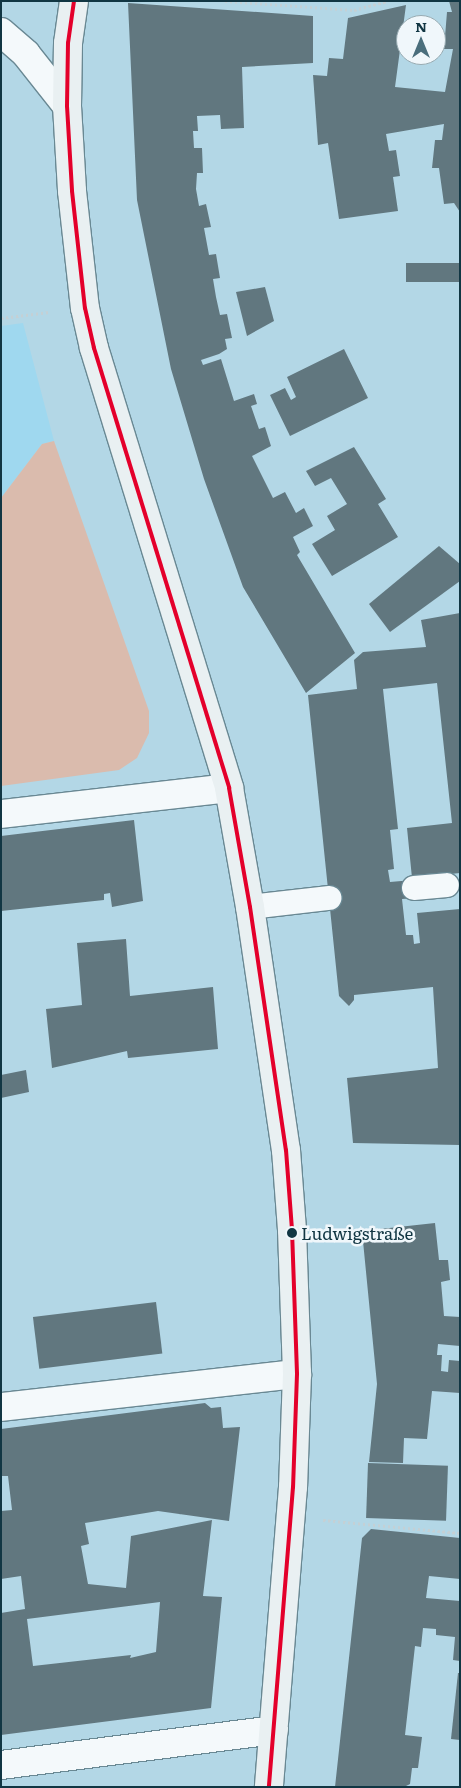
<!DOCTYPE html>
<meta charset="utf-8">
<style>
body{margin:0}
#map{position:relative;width:461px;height:1788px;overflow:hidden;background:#b3d7e6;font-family:Literata,serif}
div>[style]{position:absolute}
.built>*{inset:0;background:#9fd8ef}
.green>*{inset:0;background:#dabbad}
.building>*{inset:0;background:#61777f;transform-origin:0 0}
.path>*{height:3px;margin-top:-1.5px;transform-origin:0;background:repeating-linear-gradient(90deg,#c4d0d5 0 2.5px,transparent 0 5px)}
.roads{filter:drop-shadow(1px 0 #698893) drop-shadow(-1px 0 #698893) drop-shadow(0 1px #698893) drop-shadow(0 -1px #698893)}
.lane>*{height:24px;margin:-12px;padding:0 12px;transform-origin:12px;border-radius:12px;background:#f4f9fb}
.street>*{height:28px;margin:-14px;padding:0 14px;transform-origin:14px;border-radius:14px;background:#f4f9fb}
.secondary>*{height:28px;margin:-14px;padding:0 14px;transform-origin:14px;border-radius:14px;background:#e9f0f2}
.bus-1>*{height:4px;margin:-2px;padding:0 2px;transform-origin:2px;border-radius:2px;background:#e4002b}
.dots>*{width:14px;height:14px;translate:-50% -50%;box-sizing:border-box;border:2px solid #f0f7fb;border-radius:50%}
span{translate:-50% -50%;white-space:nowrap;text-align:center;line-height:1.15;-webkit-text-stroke:5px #f0f7fb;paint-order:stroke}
.bus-label{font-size:17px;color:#113643}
.left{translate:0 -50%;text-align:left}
.frame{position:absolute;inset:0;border:2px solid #113643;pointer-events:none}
.north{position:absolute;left:396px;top:15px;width:50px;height:50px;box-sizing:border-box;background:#f0f7fb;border:1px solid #97aab1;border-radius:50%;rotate:0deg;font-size:14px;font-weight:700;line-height:20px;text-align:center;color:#113643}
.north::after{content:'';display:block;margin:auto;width:18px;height:22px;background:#4a6e7c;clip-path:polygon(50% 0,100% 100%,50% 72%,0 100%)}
</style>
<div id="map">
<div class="built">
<i style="clip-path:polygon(23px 323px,54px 441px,42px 444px,1px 498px,1px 326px)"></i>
</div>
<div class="green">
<i style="clip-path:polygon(54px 441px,149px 711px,149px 733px,137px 758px,119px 770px,1px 786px,1px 498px,42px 444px)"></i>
</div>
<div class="building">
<i style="clip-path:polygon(449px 1px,460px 1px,460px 212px,454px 203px,444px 204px,439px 168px,432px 168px,435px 140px,442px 140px,444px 124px,386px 134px,389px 151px,396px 150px,400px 176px,393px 177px,398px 211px,339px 219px,328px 143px,318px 145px,313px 75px,327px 76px,329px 58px,343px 59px,348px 18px,406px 5px,395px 87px,445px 92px,453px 49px,444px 49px,447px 12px,452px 12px)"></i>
<i style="clip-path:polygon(128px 3px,313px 16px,313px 63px,242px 67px,244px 128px,221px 129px,220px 115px,197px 116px,198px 131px,193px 131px,194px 148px,202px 148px,203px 173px,197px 173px,196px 189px,199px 206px,206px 204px,211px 227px,204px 228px,209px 255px,216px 254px,220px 278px,213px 279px,216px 297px,220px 315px,227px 314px,232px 338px,225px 339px,227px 349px,219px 354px,201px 360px,203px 365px,221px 359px,234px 401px,254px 394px,257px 404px,251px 406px,259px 429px,265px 427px,271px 446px,252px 456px,273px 498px,285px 492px,296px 513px,304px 508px,313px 526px,293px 537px,300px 552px,297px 555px,355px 653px,306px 693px,243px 587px,204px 479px,171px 369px,137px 200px)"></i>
<i style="left:460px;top:263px;width:19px;height:54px;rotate:90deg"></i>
<i style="clip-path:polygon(265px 287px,274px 321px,247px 336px,236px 292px)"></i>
<i style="clip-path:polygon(344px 349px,368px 398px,290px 436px,270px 395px,285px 388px,291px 400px,296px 397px,287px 377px)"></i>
<i style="clip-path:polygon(354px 447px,386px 499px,378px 504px,398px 537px,332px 576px,312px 544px,335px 530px,327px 516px,347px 504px,331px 478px,315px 486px,306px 471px)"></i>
<i style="clip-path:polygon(439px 546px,460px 564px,460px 581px,390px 632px,369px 604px)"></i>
<i style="clip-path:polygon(460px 613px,460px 873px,412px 878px,407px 828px,452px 823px,437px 683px,383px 689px,398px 829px,390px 830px,394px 869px,388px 870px,390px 882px,413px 880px,415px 898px,402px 899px,406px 935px,413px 935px,414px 944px,420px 943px,417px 913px,460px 909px,460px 1145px,353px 1143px,347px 1078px,438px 1068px,433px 987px,354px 995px,354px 1000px,349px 1006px,339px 996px,308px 695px,357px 689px,354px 660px,363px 652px,426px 647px,421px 620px)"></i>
<i style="clip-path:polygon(134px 820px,143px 901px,112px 907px,110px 893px,104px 894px,104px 900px,1px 911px,1px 836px)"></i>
<i style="clip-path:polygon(126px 939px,130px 996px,213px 987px,218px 1049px,128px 1058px,127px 1051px,52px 1068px,46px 1009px,82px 1005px,77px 943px)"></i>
<i style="clip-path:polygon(26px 1070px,29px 1092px,1px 1098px,1px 1075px)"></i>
<i style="clip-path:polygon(435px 1223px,439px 1260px,448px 1260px,450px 1280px,441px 1282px,444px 1316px,460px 1317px,460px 1346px,438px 1344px,437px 1355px,442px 1355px,441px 1371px,448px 1372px,449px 1360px,460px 1361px,460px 1393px,432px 1391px,427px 1439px,404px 1438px,403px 1463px,369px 1462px,377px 1384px,362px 1231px)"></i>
<i style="left:156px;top:1302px;width:52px;height:124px;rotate:83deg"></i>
<i style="clip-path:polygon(evenodd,205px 1403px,211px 1408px,221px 1407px,223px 1428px,240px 1427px,229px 1521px,158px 1511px,85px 1523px,89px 1544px,81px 1546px,88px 1584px,126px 1588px,131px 1536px,212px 1520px,203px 1596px,222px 1597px,211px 1708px,1px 1735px,1px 1613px,25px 1609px,21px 1576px,1px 1579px,1px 1511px,12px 1510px,8px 1476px,1px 1476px,1px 1429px,205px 1403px,160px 1602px,156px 1652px,130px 1658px,131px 1655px,33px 1666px,27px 1619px,160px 1602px)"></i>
<i style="left:368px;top:1463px;width:80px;height:55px;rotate:2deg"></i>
<i style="clip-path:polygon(371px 1529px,460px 1538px,460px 1579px,429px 1576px,426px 1598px,460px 1601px,460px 1661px,453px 1660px,455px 1637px,436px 1635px,436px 1629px,423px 1628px,421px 1647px,415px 1646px,405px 1735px,422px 1737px,418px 1768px,412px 1768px,410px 1784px,404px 1787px,335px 1787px,362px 1538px)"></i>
<i style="clip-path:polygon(458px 1673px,460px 1673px,460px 1740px,451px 1739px)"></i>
</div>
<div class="path">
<i style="left:225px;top:1px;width:129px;rotate:4deg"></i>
<i style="left:354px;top:10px;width:35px;rotate:-15deg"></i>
<i style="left:1px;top:318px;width:49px;rotate:-7deg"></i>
<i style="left:323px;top:1520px;width:138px;rotate:5.4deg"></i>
</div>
<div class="roads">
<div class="lane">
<i style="left:414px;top:888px;width:33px;rotate:-5deg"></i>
<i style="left:250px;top:907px;width:80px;rotate:-6.5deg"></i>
</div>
<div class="street">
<i style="left:1px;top:32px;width:33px;rotate:41deg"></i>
<i style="left:26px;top:54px;width:66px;rotate:51.7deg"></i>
<i style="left:1px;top:814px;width:229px;rotate:-6.5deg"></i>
<i style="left:1px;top:1407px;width:298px;rotate:-6.4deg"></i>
<i style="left:1px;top:1765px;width:275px;rotate:-7.3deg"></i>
</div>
<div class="secondary">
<i style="left:74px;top:1px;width:42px;rotate:98.1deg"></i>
<i style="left:68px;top:43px;width:63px;rotate:90.9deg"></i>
<i style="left:67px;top:106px;width:85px;rotate:86.6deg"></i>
<i style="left:72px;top:191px;width:118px;rotate:83.7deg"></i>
<i style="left:85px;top:308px;width:41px;rotate:77.3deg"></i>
<i style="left:94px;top:348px;width:460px;rotate:72.9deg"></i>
<i style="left:229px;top:788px;width:121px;rotate:80deg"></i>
<i style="left:250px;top:907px;width:246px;rotate:81.6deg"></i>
<i style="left:286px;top:1150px;width:80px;rotate:85.7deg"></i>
<i style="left:292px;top:1230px;width:144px;rotate:88deg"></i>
<i style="left:297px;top:1374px;width:113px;rotate:92deg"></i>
<i style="left:293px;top:1487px;width:301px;rotate:94.6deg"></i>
</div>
</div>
<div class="bus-1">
<i style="left:74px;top:1px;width:42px;rotate:98.1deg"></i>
<i style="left:68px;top:43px;width:63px;rotate:90.9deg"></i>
<i style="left:67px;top:106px;width:85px;rotate:86.6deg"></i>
<i style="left:72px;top:191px;width:118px;rotate:83.7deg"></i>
<i style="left:85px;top:308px;width:41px;rotate:77.3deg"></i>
<i style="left:94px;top:348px;width:460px;rotate:72.9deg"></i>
<i style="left:229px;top:788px;width:121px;rotate:80deg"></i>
<i style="left:250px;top:907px;width:246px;rotate:81.6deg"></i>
<i style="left:286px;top:1150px;width:80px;rotate:85.7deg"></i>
<i style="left:292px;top:1230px;width:144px;rotate:88deg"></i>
<i style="left:297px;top:1374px;width:113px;rotate:92deg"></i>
<i style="left:293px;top:1487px;width:301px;rotate:94.6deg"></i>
</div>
<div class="dots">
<i style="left:292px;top:1233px;background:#113643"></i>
</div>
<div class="bus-label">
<span class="left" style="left:301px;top:1233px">Ludwigstraße</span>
</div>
<div class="frame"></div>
<div class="north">N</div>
</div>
